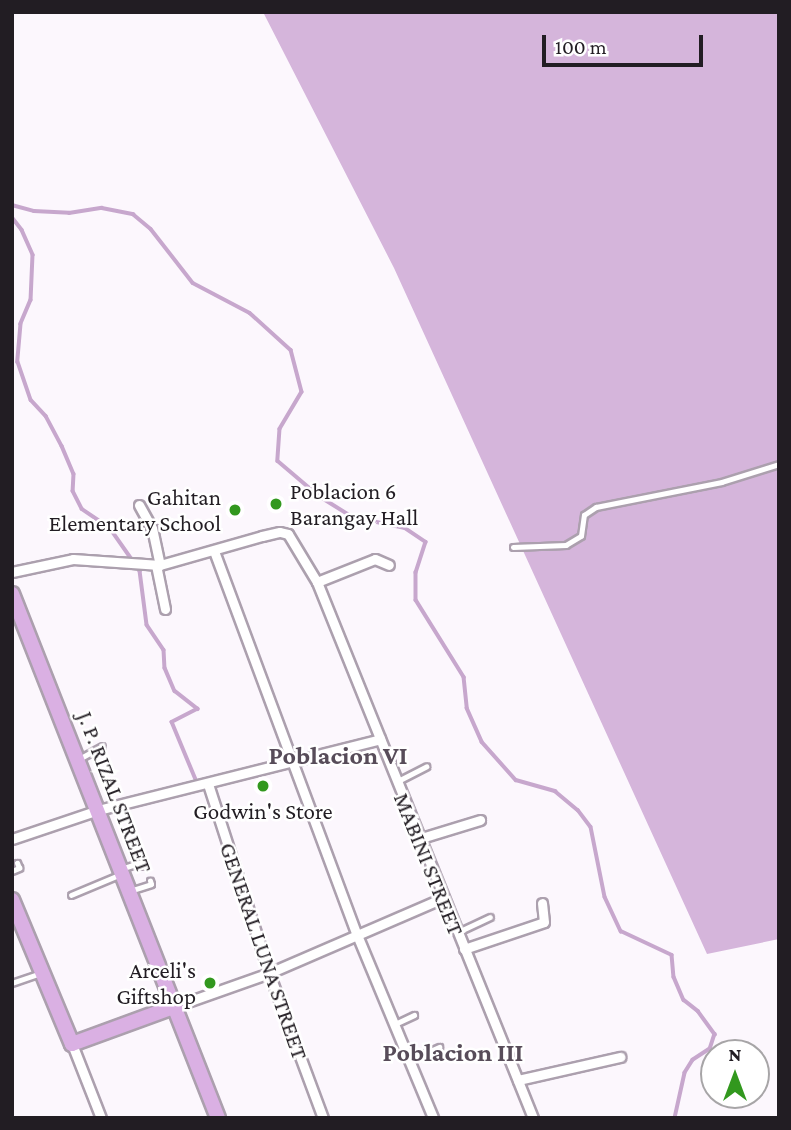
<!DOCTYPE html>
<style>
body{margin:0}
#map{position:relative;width:791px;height:1130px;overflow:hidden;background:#fcf7fd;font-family:"Crimson Pro",serif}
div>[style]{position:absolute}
.forest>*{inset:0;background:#d5b5db}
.stream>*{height:3.5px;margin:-1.75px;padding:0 1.75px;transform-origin:1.75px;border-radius:1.75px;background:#c7a7cd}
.roads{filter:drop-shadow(2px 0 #aca0ae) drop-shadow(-2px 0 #aca0ae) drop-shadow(0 2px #aca0ae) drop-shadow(0 -2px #aca0ae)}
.lane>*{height:4.5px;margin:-2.25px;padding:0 2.25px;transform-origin:2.25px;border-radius:2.25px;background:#fff}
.street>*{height:9px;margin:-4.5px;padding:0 4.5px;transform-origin:4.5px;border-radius:4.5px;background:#fff}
.primary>*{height:14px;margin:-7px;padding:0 7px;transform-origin:7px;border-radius:7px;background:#dab0e3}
.dots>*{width:19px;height:19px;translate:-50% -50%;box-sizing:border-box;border:4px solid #fff;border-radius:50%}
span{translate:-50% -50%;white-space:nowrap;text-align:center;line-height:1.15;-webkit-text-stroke:5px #fff;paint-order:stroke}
.poi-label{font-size:23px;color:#221d23}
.left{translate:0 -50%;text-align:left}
.right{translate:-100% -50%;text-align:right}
.street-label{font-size:23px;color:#221d23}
.quarter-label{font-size:26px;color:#574c59;font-weight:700}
.frame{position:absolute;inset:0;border:14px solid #221d23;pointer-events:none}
.north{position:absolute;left:700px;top:1039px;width:70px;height:70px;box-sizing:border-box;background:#fff;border:2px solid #a7a5a7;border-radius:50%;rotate:0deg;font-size:19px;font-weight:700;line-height:28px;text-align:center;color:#221d23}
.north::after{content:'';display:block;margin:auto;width:24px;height:32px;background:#32981e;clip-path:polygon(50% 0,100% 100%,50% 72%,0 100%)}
.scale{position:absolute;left:542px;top:35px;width:161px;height:32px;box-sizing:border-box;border:4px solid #221d23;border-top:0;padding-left:9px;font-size:21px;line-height:24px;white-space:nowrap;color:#221d23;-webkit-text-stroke:5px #fff;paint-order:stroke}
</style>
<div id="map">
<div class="forest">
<i style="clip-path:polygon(263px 12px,779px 12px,779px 939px,707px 954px,394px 268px)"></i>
</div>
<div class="stream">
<i style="left:12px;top:205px;width:23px;rotate:15deg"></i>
<i style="left:34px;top:211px;width:35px;rotate:3deg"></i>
<i style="left:69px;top:213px;width:33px;rotate:-9deg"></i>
<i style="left:102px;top:208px;width:32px;rotate:11deg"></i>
<i style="left:133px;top:214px;width:23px;rotate:40deg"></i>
<i style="left:151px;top:229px;width:68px;rotate:52.1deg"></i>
<i style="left:193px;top:283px;width:64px;rotate:27.8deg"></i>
<i style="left:250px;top:313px;width:55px;rotate:42.1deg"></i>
<i style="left:291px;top:350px;width:43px;rotate:75.3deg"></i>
<i style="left:302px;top:392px;width:43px;rotate:120.7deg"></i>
<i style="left:280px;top:429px;width:32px;rotate:94deg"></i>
<i style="left:278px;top:461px;width:54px;rotate:40.5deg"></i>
<i style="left:319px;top:496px;width:40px;rotate:32deg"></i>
<i style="left:353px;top:517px;width:53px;rotate:11.9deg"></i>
<i style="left:405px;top:528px;width:25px;rotate:34deg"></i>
<i style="left:426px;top:542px;width:32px;rotate:108deg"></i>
<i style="left:416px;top:572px;width:28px;rotate:90deg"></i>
<i style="left:416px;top:600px;width:91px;rotate:58.1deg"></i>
<i style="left:464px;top:677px;width:31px;rotate:84deg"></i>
<i style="left:467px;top:708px;width:37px;rotate:66deg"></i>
<i style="left:482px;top:742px;width:51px;rotate:48.2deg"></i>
<i style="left:516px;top:780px;width:41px;rotate:15.8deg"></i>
<i style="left:555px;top:791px;width:30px;rotate:40deg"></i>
<i style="left:578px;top:810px;width:21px;rotate:53deg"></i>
<i style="left:591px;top:827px;width:71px;rotate:78.7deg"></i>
<i style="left:605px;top:897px;width:38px;rotate:65deg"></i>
<i style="left:621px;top:931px;width:56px;rotate:25.2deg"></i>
<i style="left:672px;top:955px;width:22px;rotate:85deg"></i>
<i style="left:674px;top:977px;width:25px;rotate:67deg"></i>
<i style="left:684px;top:1000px;width:18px;rotate:38deg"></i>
<i style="left:698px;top:1011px;width:29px;rotate:54deg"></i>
<i style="left:715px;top:1034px;width:16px;rotate:108deg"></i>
<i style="left:710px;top:1049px;width:20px;rotate:147deg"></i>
<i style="left:693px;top:1060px;width:15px;rotate:122deg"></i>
<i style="left:685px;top:1073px;width:46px;rotate:102.5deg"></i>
<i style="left:12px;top:217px;width:16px;rotate:52deg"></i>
<i style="left:22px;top:230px;width:27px;rotate:66deg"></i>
<i style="left:33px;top:255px;width:45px;rotate:92.5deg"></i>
<i style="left:31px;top:300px;width:26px;rotate:113deg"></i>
<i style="left:21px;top:324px;width:38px;rotate:95deg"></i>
<i style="left:18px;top:362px;width:40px;rotate:71.1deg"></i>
<i style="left:31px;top:400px;width:22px;rotate:47deg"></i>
<i style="left:46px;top:416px;width:34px;rotate:62deg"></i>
<i style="left:62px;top:446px;width:30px;rotate:67deg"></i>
<i style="left:74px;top:474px;width:17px;rotate:93deg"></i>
<i style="left:73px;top:491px;width:20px;rotate:63deg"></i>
<i style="left:82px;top:509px;width:34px;rotate:34deg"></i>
<i style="left:110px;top:528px;width:39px;rotate:55deg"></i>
<i style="left:137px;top:567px;width:5px;rotate:53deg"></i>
<i style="left:140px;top:571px;width:54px;rotate:82.6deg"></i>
<i style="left:147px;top:625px;width:30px;rotate:56deg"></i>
<i style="left:164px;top:650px;width:18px;rotate:87deg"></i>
<i style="left:165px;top:668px;width:25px;rotate:67deg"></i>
<i style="left:175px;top:691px;width:29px;rotate:38deg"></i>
<i style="left:198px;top:709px;width:29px;rotate:153deg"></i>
<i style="left:172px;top:722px;width:65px;rotate:67.4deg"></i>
</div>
<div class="roads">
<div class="lane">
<i style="left:513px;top:547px;width:53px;rotate:-2.2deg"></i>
<i style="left:566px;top:545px;width:17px;rotate:-31deg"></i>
<i style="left:581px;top:536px;width:21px;rotate:-82deg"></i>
<i style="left:584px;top:515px;width:14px;rotate:-34deg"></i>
<i style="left:596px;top:507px;width:128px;rotate:-11.2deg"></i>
<i style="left:722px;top:482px;width:60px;rotate:-17.5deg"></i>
<i style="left:79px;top:759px;width:26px;rotate:-29deg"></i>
<i style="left:396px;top:782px;width:34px;rotate:-27deg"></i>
<i style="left:124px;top:868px;width:20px;rotate:-18deg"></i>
<i style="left:143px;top:862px;width:4px;rotate:76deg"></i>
<i style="left:12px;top:871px;width:8px;rotate:-23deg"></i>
<i style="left:19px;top:868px;width:5px;rotate:-112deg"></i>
<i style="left:130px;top:891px;width:22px;rotate:-18deg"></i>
<i style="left:151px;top:884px;width:3px;rotate:-108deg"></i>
<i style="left:71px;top:895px;width:52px;rotate:-22.6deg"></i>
<i style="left:458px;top:932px;width:35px;rotate:-25deg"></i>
<i style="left:12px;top:983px;width:31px;rotate:-19deg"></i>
<i style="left:395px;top:1024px;width:21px;rotate:-25deg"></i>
<i style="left:410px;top:1060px;width:32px;rotate:-24deg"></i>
</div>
<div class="street">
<i style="left:139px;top:505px;width:26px;rotate:61deg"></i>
<i style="left:152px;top:528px;width:38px;rotate:78deg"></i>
<i style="left:214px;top:551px;width:410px;rotate:69.6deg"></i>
<i style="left:357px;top:935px;width:198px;rotate:67.4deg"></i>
<i style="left:156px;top:565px;width:45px;rotate:78.4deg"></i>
<i style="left:12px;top:572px;width:62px;rotate:-12deg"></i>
<i style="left:73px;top:559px;width:87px;rotate:3.9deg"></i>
<i style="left:160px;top:565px;width:106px;rotate:-15.9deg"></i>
<i style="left:262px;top:536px;width:18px;rotate:-13deg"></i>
<i style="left:280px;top:532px;width:8px;rotate:14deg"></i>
<i style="left:288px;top:534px;width:56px;rotate:58.9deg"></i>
<i style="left:317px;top:582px;width:578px;rotate:68.05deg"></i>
<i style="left:317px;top:582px;width:62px;rotate:-21.6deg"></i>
<i style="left:375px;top:559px;width:15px;rotate:23deg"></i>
<i style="left:208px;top:784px;width:199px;rotate:72.1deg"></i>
<i style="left:269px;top:973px;width:155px;rotate:69.6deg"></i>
<i style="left:12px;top:839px;width:91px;rotate:-18.6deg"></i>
<i style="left:98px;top:810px;width:291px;rotate:-14.1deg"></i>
<i style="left:418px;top:839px;width:65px;rotate:-17deg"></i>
<i style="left:464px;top:949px;width:84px;rotate:-18.6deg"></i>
<i style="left:544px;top:922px;width:19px;rotate:-96deg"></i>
<i style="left:176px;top:1006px;width:99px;rotate:-19.5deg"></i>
<i style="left:269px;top:973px;width:189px;rotate:-23.3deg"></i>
<i style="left:72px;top:1044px;width:79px;rotate:68.6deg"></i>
<i style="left:518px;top:1080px;width:105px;rotate:-12.7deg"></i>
</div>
<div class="primary">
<i style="left:12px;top:594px;width:563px;rotate:68.54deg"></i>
<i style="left:12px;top:900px;width:156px;rotate:67.4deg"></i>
<i style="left:72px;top:1044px;width:111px;rotate:-20.1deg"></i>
</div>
</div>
<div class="dots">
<i style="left:276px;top:504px;background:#32981e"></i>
<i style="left:235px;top:510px;background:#32981e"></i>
<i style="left:263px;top:786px;background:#32981e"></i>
<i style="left:210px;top:983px;background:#32981e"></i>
</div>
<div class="poi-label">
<span class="left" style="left:290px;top:504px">Poblacion 6<br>Barangay Hall</span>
<span class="right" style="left:221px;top:510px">Gahitan<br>Elementary School</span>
<span style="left:263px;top:811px">Godwin's Store</span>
<span class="right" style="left:196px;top:983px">Arceli's<br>Giftshop</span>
</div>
<div class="street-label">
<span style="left:115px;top:792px;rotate:69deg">J. P. RIZAL STREET</span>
<span style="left:429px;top:864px;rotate:68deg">MABINI STREET</span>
<span style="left:264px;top:951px;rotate:71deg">GENERAL LUNA STREET</span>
</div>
<div class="quarter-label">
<span style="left:338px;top:756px">Poblacion VI</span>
<span style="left:453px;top:1053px">Poblacion III</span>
</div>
<div class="frame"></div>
<div class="north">N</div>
<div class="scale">100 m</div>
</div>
